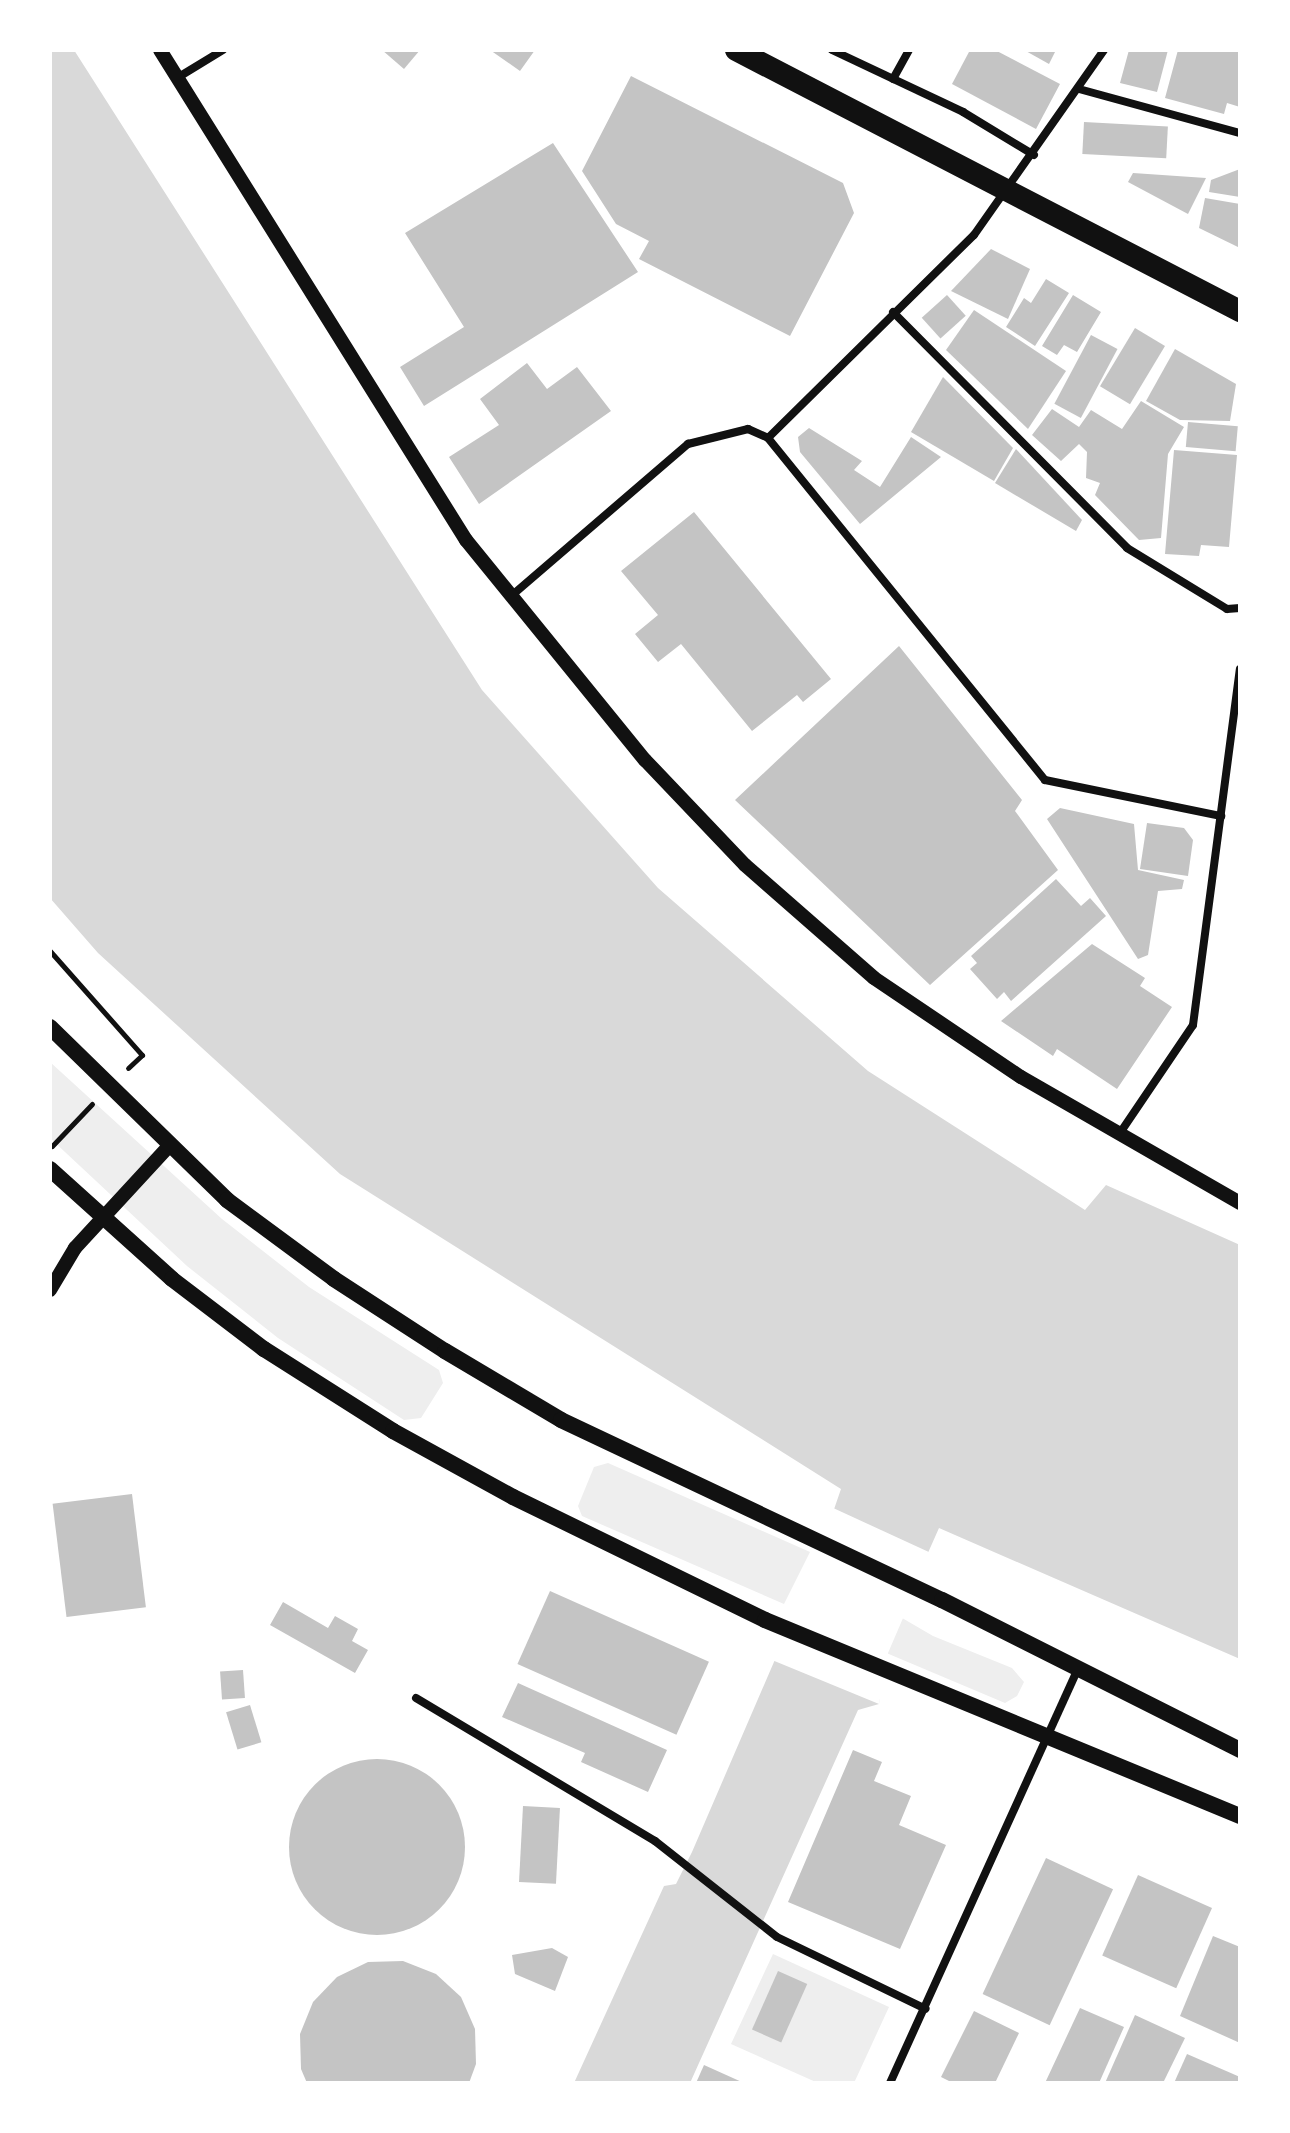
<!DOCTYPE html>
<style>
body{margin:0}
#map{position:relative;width:1290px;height:2133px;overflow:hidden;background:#fff;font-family:"Varela Round",sans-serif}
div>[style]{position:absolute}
.green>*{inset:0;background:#eee}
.water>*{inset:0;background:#d9d9d9}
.pier>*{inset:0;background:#fff}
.building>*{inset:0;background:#c4c4c4;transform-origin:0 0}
.round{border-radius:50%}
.path>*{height:5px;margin:-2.5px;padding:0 2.5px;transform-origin:2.5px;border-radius:2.5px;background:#111}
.minor>*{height:8px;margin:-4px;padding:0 4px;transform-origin:4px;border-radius:4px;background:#111}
.tertiary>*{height:14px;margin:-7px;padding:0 7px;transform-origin:7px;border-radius:7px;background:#111}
.secondary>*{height:16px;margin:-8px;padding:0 8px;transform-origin:8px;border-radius:8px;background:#111}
.trunk>*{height:22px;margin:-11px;padding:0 11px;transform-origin:11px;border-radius:11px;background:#111}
span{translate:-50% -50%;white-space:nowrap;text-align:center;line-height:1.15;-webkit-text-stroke:6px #fff;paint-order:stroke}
.frame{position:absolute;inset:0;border:52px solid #fff;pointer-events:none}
</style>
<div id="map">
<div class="green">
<i style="clip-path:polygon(50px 1062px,222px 1219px,309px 1287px,439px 1370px,443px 1383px,421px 1418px,404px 1420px,278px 1338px,187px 1266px,50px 1138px)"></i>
<i style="clip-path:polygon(608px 1463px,810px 1552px,784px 1604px,582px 1516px,578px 1506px,594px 1467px)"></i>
<i style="clip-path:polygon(897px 1615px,933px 1636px,1012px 1668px,1024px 1682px,1017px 1696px,1005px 1703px,884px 1652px)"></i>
<i style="clip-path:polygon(773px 1954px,889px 2007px,854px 2083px,818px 2083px,731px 2044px)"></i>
</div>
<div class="water">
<i style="clip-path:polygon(50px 50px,74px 50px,482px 690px,658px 888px,868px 1071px,1085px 1210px,1106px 1185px,1240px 1245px,1240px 1659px,939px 1528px,884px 1652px,879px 1704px,858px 1710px,690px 2083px,574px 2083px,664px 1886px,676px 1884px,692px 1852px,811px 1576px,841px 1489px,340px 1174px,98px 953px,50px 898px)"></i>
</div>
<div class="pier">
<i style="clip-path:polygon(831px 1507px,931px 1553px,888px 1653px,879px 1704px,772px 1660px)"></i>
</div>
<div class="building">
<i style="clip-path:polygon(382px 50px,420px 50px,404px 69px)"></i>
<i style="clip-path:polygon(490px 50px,535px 50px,520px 71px)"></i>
<i style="clip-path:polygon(970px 50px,995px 50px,1060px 84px,1036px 129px,952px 84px)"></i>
<i style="clip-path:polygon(1024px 50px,1056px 50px,1049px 64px)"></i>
<i style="clip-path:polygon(1129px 50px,1168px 50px,1157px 92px,1120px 83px)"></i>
<i style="clip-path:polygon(1178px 50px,1240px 50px,1240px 107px,1227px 103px,1224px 114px,1165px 98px)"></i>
<i style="clip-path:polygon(631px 76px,843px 183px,854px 213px,790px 336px,639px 259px,649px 241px,616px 224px,582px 171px)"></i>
<i style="left:1084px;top:122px;width:84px;height:32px;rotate:3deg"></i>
<i style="clip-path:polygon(553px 143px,638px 272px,424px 406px,400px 367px,464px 327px,405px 233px)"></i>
<i style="clip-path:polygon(1240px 169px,1240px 197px,1209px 192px,1211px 180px)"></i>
<i style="clip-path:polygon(1133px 173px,1206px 178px,1188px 214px,1128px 182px)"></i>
<i style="clip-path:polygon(1205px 198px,1240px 204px,1240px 248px,1199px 228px)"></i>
<i style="clip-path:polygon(991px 249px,1030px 269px,1008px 319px,951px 291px)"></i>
<i style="clip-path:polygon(1046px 279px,1069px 293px,1035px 346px,1006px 327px,1024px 298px,1031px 303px)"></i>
<i style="left:947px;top:295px;width:28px;height:34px;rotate:48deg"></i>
<i style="clip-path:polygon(1073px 295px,1101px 312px,1077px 352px,1064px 345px,1057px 355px,1042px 346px)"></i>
<i style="clip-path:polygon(974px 310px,1066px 371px,1028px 429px,946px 350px)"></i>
<i style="left:1135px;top:328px;width:35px;height:68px;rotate:31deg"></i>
<i style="left:1091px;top:335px;width:30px;height:78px;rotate:28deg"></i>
<i style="clip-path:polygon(1175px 349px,1236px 384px,1230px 421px,1180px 420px,1146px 401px)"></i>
<i style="clip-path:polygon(527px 363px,547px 389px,577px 367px,611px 411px,479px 504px,449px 457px,499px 425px,480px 399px)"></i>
<i style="clip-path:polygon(943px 377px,1013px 448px,994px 481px,911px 432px)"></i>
<i style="clip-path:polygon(1141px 401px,1184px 427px,1168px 454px,1161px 538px,1139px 540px,1095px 495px,1100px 483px,1086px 478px,1087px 452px,1079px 444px,1061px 461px,1032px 435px,1052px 409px,1079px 427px,1091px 410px,1122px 429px)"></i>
<i style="left:1188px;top:422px;width:50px;height:25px;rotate:5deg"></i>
<i style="clip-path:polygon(809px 428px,862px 461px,854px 470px,880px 487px,911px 437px,941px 457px,860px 524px,800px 452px,798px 437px)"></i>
<i style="clip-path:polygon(1016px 449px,1082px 520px,1076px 531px,995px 483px)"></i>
<i style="clip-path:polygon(1174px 450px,1237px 455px,1229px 547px,1201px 545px,1199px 556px,1165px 554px)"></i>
<i style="clip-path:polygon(694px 512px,831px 679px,803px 702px,797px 695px,752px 731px,681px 644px,658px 662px,635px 634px,658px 615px,621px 571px)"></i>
<i style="clip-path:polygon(899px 646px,1022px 800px,1015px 811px,1058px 870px,930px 985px,735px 800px)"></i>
<i style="clip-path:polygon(1060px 808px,1134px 824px,1138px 870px,1184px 880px,1182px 889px,1158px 891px,1148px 955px,1138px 959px,1047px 819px)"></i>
<i style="clip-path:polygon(1147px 823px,1184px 828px,1193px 840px,1188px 876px,1140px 869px)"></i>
<i style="clip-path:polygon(1056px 879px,1081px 906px,1090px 898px,1106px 916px,1011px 1001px,1004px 992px,997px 999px,970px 969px,977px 963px,971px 956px)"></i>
<i style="clip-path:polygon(1092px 944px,1145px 978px,1140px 986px,1172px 1007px,1117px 1089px,1057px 1049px,1053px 1056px,1001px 1021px)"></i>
<i style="left:132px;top:1494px;width:114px;height:80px;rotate:83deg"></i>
<i style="left:550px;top:1591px;width:174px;height:80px;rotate:24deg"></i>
<i style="clip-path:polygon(283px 1602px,328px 1628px,335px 1616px,358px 1629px,352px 1641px,368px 1650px,355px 1673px,270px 1625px)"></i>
<i style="left:243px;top:1670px;width:28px;height:23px;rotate:86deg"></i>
<i style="clip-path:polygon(518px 1683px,667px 1750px,648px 1792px,581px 1762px,585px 1753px,502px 1717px)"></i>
<i style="left:250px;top:1705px;width:39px;height:25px;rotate:73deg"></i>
<i style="clip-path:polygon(853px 1750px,882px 1762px,874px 1781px,911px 1796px,899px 1825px,946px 1845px,900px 1949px,788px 1902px)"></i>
<i class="round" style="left:289px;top:1759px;width:176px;height:176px"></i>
<i style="left:523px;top:1806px;width:37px;height:76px;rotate:3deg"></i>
<i style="left:1046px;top:1858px;width:74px;height:150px;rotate:25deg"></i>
<i style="left:1138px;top:1875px;width:81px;height:88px;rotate:24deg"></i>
<i style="clip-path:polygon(1213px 1936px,1240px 1947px,1240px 2043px,1180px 2016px)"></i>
<i style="clip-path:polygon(552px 1948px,568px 1957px,555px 1991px,515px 1974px,512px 1955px)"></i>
<i style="clip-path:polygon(403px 1961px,436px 1974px,461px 1997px,475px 2029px,476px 2064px,469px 2083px,307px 2083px,301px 2069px,300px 2034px,313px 2002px,337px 1977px,368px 1962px)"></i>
<i style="left:778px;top:1971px;width:32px;height:64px;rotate:24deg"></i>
<i style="clip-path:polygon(1080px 2008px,1124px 2027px,1099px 2083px,1045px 2083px)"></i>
<i style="clip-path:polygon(974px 2011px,1019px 2033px,995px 2083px,953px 2083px,941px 2077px)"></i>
<i style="clip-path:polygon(1135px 2015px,1185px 2038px,1163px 2083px,1105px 2083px)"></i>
<i style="clip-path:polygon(1187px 2054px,1240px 2077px,1240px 2083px,1174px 2083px)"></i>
<i style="clip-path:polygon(704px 2065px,744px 2083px,696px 2083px)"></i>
</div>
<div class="path">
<i style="left:50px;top:951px;width:139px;rotate:48.5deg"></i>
<i style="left:142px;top:1055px;width:19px;rotate:137deg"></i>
<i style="left:52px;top:1146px;width:58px;rotate:-46.4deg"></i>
</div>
<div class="minor">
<i style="left:832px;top:50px;width:145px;rotate:25.3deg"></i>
<i style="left:963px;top:112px;width:83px;rotate:31.2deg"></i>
<i style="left:177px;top:78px;width:54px;rotate:-31.3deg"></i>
<i style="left:893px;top:79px;width:33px;rotate:-61deg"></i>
<i style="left:1079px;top:89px;width:167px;rotate:15.3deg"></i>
<i style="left:893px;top:312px;width:332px;rotate:45.2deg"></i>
<i style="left:1127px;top:548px;width:117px;rotate:31.4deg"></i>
<i style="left:1227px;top:609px;width:13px;rotate:-4deg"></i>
<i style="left:768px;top:438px;width:289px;rotate:-44.6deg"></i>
<i style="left:974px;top:235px;width:226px;rotate:-54.9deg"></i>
<i style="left:510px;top:597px;width:235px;rotate:-40.7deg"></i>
<i style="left:688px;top:444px;width:62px;rotate:-14deg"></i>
<i style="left:748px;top:429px;width:22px;rotate:24deg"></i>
<i style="left:768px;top:438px;width:440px;rotate:51deg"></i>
<i style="left:1045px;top:780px;width:180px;rotate:11.6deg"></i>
<i style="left:1120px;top:1133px;width:130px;rotate:-55.9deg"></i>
<i style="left:1193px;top:1025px;width:359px;rotate:-82.5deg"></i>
<i style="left:416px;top:1698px;width:279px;rotate:30.9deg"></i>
<i style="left:655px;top:1841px;width:155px;rotate:38.2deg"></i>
<i style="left:777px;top:1937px;width:165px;rotate:25.8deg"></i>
<i style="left:890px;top:2083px;width:456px;rotate:-65.6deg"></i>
</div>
<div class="tertiary">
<i style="left:160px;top:50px;width:578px;rotate:58.02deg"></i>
<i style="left:466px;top:540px;width:284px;rotate:50.9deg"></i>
<i style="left:645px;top:760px;width:145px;rotate:46.4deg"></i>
<i style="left:745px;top:865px;width:171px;rotate:41.2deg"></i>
<i style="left:874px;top:978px;width:177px;rotate:34deg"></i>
<i style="left:1021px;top:1077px;width:253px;rotate:29.9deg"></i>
<i style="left:50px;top:1290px;width:49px;rotate:-59.2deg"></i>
<i style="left:75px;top:1248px;width:139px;rotate:-47.3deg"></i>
</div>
<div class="secondary">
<i style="left:50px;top:1027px;width:248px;rotate:44.3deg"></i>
<i style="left:227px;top:1200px;width:133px;rotate:36.4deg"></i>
<i style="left:334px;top:1279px;width:132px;rotate:33deg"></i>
<i style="left:445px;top:1351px;width:135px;rotate:30.7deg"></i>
<i style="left:561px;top:1420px;width:421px;rotate:25.3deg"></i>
<i style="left:942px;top:1600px;width:334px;rotate:26.7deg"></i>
<i style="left:50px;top:1169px;width:164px;rotate:42deg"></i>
<i style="left:172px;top:1279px;width:116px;rotate:37.3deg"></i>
<i style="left:264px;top:1349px;width:153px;rotate:32.4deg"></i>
<i style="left:393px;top:1431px;width:137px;rotate:28.8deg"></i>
<i style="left:513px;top:1497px;width:280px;rotate:26deg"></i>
<i style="left:765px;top:1620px;width:514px;rotate:22.42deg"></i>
</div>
<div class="trunk">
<i style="left:736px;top:50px;width:568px;rotate:27.38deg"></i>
</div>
<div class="frame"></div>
</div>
